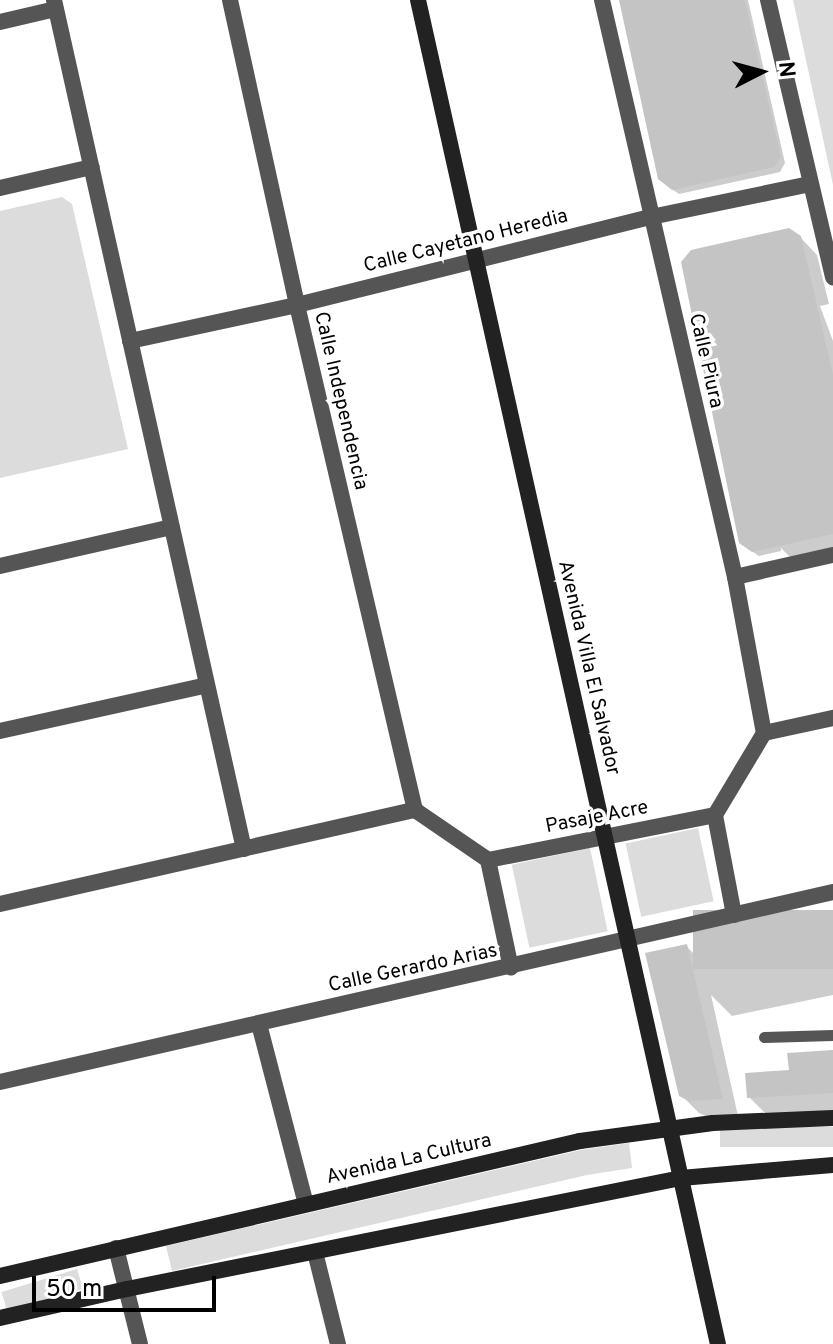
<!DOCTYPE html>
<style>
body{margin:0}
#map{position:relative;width:833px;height:1344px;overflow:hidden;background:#fff;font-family:Overpass,sans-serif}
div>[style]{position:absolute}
.green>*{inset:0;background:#dcdcdc;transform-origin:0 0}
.shadow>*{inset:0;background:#0003}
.building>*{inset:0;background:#c4c4c4;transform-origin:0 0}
.lane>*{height:11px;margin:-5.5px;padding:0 5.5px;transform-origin:5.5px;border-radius:5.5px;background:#555}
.street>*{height:16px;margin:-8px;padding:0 8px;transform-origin:8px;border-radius:8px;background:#555}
.secondary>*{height:16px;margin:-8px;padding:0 8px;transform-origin:8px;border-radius:8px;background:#222}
span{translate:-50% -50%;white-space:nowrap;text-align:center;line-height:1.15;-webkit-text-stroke:7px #fff;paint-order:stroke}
.street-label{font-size:20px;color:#000}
.north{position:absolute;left:721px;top:32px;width:80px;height:80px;-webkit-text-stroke:6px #fff;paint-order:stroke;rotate:84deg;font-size:22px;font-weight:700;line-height:32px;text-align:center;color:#000}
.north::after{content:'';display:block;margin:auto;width:28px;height:36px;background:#000;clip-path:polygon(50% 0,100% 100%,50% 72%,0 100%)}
.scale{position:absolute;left:32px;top:1276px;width:184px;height:36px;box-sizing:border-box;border:4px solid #000;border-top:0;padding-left:10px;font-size:24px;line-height:28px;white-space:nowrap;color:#000;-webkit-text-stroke:6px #fff;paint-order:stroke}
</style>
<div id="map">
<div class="green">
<i style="clip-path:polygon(793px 0,833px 0,833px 185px)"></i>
<i style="clip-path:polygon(62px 197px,72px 204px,128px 449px,0 478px,0 211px)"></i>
<i style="left:698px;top:828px;width:75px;height:74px;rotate:78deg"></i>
<i style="left:590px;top:848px;width:85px;height:80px;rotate:78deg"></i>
<i style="left:833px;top:1127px;width:20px;height:113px;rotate:90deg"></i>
<i style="clip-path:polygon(629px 1143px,632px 1168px,587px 1175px,172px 1271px,166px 1246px,581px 1150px)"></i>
<i style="left:77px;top:1269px;width:21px;height:79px;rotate:73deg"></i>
</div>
<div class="shadow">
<i style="clip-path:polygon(621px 0,748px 0,785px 163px,780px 172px,679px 194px,665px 184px)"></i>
<i style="clip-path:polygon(800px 237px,817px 255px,829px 304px,820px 306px,833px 341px,833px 547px,790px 557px,781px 548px,781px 551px,759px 556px,747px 548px)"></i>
<i style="clip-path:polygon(833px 912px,833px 995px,732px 1016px,711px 995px,738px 1116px,708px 1117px,699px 1113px,681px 1095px,686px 946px,702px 962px)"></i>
<i style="clip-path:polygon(833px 1052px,833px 1111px,766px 1114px,749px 1097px)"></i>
</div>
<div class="building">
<i style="clip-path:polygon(619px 0,745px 0,781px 157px,774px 167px,672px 190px,658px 179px)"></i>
<i style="clip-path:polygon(789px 228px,801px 236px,833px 374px,833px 534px,752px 552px,739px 543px,681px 262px,691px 250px)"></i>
<i style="left:833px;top:910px;width:59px;height:140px;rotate:90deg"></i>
<i style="clip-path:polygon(687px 944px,723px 1099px,689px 1101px,679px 1096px,645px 953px)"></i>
<i style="clip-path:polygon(833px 1050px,833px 1093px,747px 1098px,745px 1073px,789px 1070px,787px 1053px)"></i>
</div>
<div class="lane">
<i style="left:764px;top:1037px;width:69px;rotate:-1.7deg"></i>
</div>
<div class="street">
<i style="left:54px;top:0;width:870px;rotate:77.39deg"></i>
<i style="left:230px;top:0;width:312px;rotate:77.6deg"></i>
<i style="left:297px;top:305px;width:519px;rotate:76.85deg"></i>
<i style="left:602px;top:0;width:592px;rotate:77.02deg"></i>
<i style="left:735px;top:577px;width:159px;rotate:79.5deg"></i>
<i style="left:768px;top:0;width:285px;rotate:76.8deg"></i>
<i style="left:0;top:22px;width:57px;rotate:-13.1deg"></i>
<i style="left:0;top:188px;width:94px;rotate:-12.9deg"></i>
<i style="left:130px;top:341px;width:171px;rotate:-12.2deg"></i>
<i style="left:297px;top:305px;width:365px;rotate:-14deg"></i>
<i style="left:651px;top:217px;width:163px;rotate:-11.7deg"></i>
<i style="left:0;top:566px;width:176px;rotate:-12.8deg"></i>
<i style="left:735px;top:577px;width:100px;rotate:-12.7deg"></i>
<i style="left:0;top:731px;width:212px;rotate:-12.5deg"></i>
<i style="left:764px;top:733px;width:71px;rotate:-12.3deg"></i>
<i style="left:415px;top:810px;width:88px;rotate:34.4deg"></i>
<i style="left:488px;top:860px;width:231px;rotate:-11.2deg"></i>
<i style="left:488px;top:860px;width:110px;rotate:78deg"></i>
<i style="left:0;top:904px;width:426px;rotate:-12.8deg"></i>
<i style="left:734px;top:915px;width:102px;rotate:-100.8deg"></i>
<i style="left:715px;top:815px;width:96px;rotate:-59.1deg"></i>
<i style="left:259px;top:1024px;width:186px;rotate:75.4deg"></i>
<i style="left:0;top:1082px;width:854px;rotate:-12.85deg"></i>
<i style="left:116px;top:1248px;width:99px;rotate:76deg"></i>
<i style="left:315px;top:1252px;width:95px;rotate:76deg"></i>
</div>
<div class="secondary">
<i style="left:418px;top:0;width:1377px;rotate:77.42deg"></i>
<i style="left:0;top:1276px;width:596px;rotate:-13.1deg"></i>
<i style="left:580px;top:1141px;width:134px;rotate:-7.7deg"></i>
<i style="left:713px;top:1123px;width:120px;rotate:-2.4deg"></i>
<i style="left:0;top:1318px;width:130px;rotate:-12.9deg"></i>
<i style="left:127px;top:1289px;width:565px;rotate:-11.33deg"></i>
<i style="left:681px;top:1178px;width:153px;rotate:-4.9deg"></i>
</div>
<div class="street-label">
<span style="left:466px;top:242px;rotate:-14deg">Calle Cayetano Heredia</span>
<span style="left:705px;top:361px;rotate:77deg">Calle Piura</span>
<span style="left:340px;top:401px;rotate:77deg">Calle Independencia</span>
<span style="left:588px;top:668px;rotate:77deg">Avenida Villa El Salvador</span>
<span style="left:597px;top:818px;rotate:-11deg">Pasaje Acre</span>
<span style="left:413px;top:969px;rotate:-12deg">Calle Gerardo Arias</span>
<span style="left:409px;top:1160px;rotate:-13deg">Avenida La Cultura</span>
</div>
<div class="north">N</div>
<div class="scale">50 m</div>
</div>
